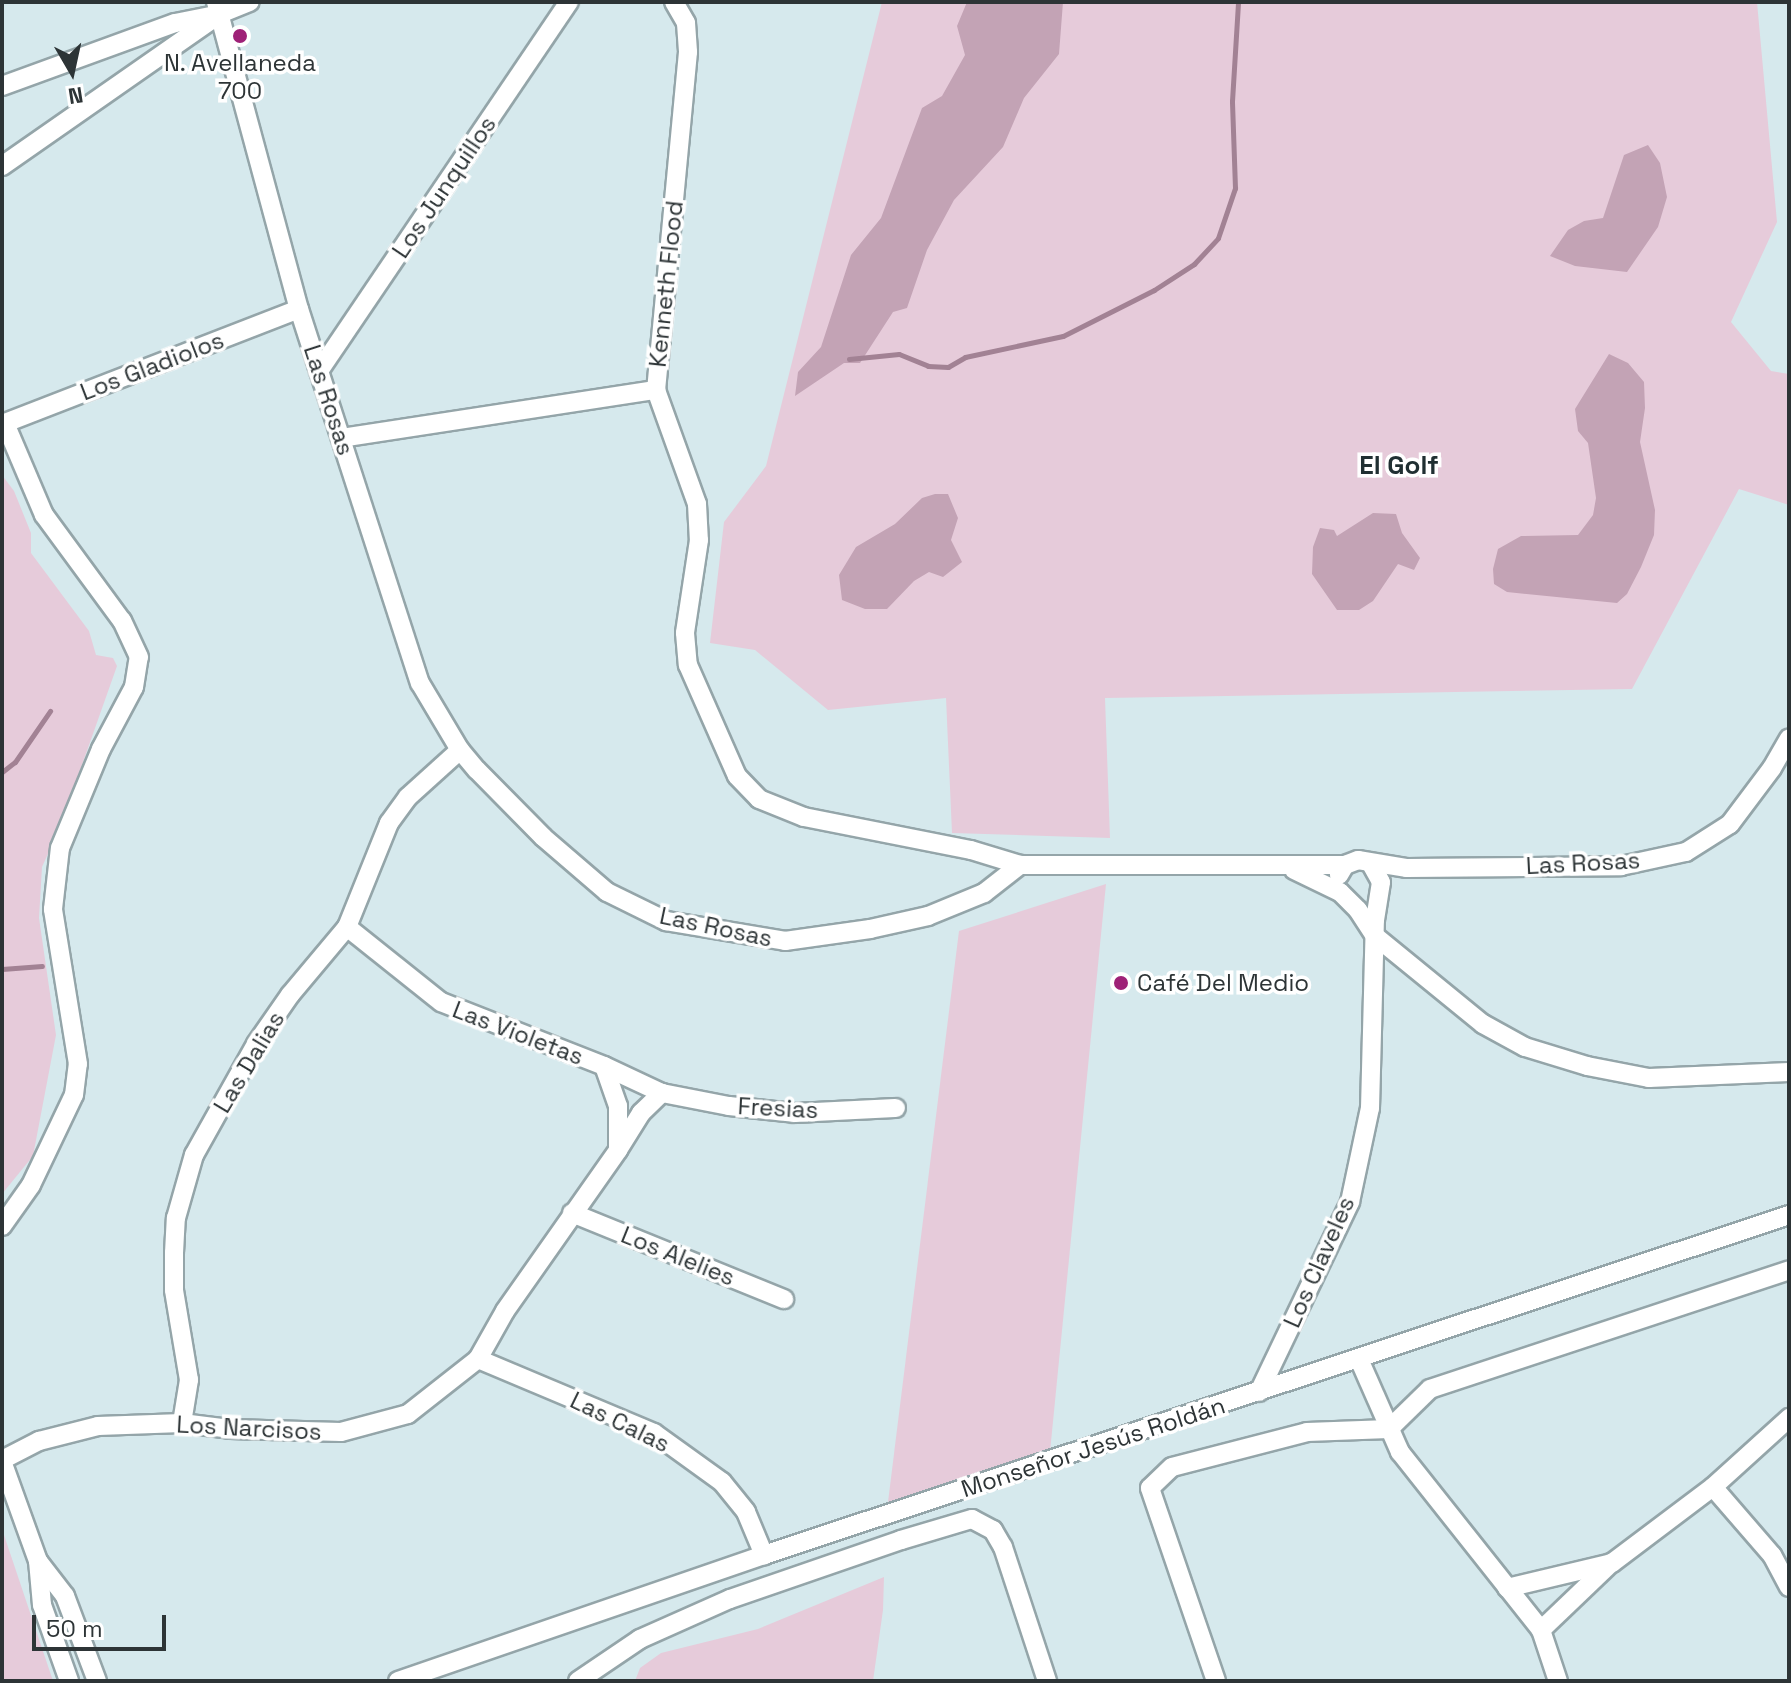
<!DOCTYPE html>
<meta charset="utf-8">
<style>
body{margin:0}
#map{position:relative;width:1791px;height:1683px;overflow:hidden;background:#d6e9ed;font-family:"Space Grotesk",sans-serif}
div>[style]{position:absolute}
.green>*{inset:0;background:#e6cbda}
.forest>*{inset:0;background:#c3a3b5}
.stream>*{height:5px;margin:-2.5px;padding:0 2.5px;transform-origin:2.5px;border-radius:2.5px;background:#a28294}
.roads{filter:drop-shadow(2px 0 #94a5a9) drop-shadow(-2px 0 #94a5a9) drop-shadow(0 2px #94a5a9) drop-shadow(0 -2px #94a5a9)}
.minor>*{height:18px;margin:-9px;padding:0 9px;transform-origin:9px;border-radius:9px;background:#fff}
.dots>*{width:22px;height:22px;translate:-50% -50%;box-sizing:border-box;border:4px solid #fff;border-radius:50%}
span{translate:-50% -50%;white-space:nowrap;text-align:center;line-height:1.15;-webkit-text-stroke:7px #fff;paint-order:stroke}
.poi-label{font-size:24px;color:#2d3436}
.left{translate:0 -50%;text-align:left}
.street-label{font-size:24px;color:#2d3436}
.neighbourhood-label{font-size:26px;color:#202f32;font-weight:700}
.frame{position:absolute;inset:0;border:4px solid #2d3436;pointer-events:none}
.north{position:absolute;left:32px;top:32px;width:80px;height:80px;-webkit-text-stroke:6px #fff;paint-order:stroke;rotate:171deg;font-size:22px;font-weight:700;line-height:32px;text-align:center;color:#2d3436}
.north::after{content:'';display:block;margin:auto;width:28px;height:36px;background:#2d3436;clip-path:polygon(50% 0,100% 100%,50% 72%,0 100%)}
.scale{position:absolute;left:32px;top:1615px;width:134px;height:36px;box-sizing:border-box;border:4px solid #2d3436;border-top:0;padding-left:10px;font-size:24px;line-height:28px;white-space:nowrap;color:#2d3436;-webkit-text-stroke:6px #fff;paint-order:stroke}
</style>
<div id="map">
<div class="green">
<i style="clip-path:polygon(882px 2px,1757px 2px,1777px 222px,1731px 322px,1771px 371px,1789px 374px,1789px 505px,1739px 489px,1632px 689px,1105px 698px,1110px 838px,952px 833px,946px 698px,828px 710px,755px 650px,710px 643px,724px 522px,766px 466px)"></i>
<i style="clip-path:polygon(2px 475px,14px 491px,31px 533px,31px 553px,89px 631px,96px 655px,113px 658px,117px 666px,60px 827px,42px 867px,39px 918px,56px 1035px,33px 1156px,2px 1194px)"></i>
<i style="clip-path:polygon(1106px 884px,1050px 1452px,888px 1502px,959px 931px)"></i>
<i style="clip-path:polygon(2px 1529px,53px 1681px,2px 1681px)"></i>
<i style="clip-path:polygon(884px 1577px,883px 1610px,873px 1681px,635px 1681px,640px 1668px,661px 1653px,758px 1629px)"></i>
</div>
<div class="forest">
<i style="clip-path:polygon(967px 2px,1063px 2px,1059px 54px,1024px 98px,1003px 147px,954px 200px,927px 250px,907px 308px,893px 312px,860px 363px,844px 363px,795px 396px,798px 372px,821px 347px,851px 255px,881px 218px,922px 108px,942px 96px,965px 55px,957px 26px)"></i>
<i style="clip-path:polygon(1648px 145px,1660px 163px,1667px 197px,1658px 227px,1627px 272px,1575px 266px,1550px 256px,1568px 230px,1584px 221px,1603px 218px,1624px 155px)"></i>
<i style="clip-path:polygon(1609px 354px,1628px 363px,1644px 382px,1645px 408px,1640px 442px,1655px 510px,1654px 535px,1641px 567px,1627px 594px,1617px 603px,1507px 592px,1494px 584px,1493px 569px,1498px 549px,1521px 536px,1578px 535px,1593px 515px,1596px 498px,1588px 443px,1578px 431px,1575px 409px)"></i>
<i style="clip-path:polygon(935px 494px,948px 494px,958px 518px,951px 540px,962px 562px,943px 577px,929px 572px,914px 581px,887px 609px,865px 609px,842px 600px,839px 575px,856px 547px,895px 524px,922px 498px)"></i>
<i style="clip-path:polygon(1373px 513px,1396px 514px,1402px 533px,1420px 558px,1414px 570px,1398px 564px,1373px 601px,1359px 610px,1337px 610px,1312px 574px,1313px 547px,1320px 528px,1334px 530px,1337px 536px)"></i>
</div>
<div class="stream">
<i style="left:849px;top:359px;width:50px;rotate:-5.7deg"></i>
<i style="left:899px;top:354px;width:31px;rotate:22deg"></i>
<i style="left:928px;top:366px;width:20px;rotate:3deg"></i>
<i style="left:948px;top:367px;width:20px;rotate:-30deg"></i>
<i style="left:965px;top:357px;width:100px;rotate:-12.1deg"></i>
<i style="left:1063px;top:336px;width:102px;rotate:-26.8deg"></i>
<i style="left:1154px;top:290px;width:48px;rotate:-33deg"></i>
<i style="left:1194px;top:264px;width:35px;rotate:-47deg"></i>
<i style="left:1218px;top:238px;width:53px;rotate:-71.2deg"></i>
<i style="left:1235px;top:188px;width:87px;rotate:-92deg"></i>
<i style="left:1232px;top:101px;width:99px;rotate:-86.5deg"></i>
<i style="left:2px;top:772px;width:16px;rotate:-38deg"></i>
<i style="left:15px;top:762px;width:62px;rotate:-55.5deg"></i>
<i style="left:2px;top:969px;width:40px;rotate:-4.3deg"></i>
</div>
<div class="roads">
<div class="minor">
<i style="left:216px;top:2px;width:318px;rotate:74.9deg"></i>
<i style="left:299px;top:309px;width:393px;rotate:72.1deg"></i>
<i style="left:420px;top:683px;width:78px;rotate:59.2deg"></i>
<i style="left:460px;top:750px;width:26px;rotate:50deg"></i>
<i style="left:477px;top:770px;width:94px;rotate:45.4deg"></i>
<i style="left:543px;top:837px;width:84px;rotate:40.7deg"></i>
<i style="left:607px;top:892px;width:66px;rotate:26.2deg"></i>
<i style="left:666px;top:921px;width:121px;rotate:9.5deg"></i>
<i style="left:785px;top:941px;width:86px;rotate:-8deg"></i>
<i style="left:870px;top:929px;width:59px;rotate:-12.6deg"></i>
<i style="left:928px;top:916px;width:61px;rotate:-22.3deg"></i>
<i style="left:984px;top:893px;width:46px;rotate:-37.9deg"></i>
<i style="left:674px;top:2px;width:24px;rotate:60deg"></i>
<i style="left:686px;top:23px;width:29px;rotate:86deg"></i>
<i style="left:688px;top:52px;width:340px;rotate:95.4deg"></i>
<i style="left:656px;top:390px;width:121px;rotate:70.2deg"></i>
<i style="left:697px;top:504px;width:36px;rotate:87deg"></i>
<i style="left:699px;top:540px;width:94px;rotate:98.6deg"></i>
<i style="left:685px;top:633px;width:32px;rotate:85deg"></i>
<i style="left:688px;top:665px;width:121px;rotate:66.2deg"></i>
<i style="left:737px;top:776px;width:32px;rotate:46deg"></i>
<i style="left:759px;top:799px;width:48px;rotate:21.8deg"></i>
<i style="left:804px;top:817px;width:170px;rotate:11.2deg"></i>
<i style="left:971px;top:850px;width:51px;rotate:17deg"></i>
<i style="left:1020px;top:865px;width:325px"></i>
<i style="left:2px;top:86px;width:184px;rotate:-20deg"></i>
<i style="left:175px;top:23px;width:46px;rotate:-11.3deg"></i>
<i style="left:220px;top:14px;width:32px;rotate:-22deg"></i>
<i style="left:2px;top:166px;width:266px;rotate:-34.9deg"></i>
<i style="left:319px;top:371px;width:446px;rotate:-55.9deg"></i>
<i style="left:341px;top:438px;width:319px;rotate:-8.7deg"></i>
<i style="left:1294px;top:870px;width:51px;rotate:25.6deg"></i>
<i style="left:1340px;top:892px;width:25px;rotate:45deg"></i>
<i style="left:1358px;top:910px;width:31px;rotate:57deg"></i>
<i style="left:1375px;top:936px;width:139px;rotate:39.2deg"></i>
<i style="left:1483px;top:1024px;width:48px;rotate:28.7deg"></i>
<i style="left:1525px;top:1047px;width:65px;rotate:17deg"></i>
<i style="left:1587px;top:1066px;width:63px;rotate:11deg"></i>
<i style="left:1649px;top:1078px;width:140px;rotate:-2.5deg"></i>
<i style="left:1339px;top:875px;width:12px;rotate:-59deg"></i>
<i style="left:1345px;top:865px;width:14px;rotate:-21deg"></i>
<i style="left:1358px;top:860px;width:50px;rotate:9.3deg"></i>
<i style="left:1407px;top:868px;width:214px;rotate:-0.5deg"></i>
<i style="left:1621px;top:866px;width:66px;rotate:-12.2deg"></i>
<i style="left:1686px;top:852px;width:52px;rotate:-32.5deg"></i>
<i style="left:1730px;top:824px;width:70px;rotate:-53.1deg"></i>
<i style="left:1772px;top:768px;width:34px;rotate:-60deg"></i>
<i style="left:347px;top:927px;width:120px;rotate:38.6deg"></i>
<i style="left:441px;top:1002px;width:175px;rotate:21.4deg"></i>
<i style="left:604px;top:1066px;width:64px;rotate:25deg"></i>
<i style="left:662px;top:1093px;width:68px;rotate:11deg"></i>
<i style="left:729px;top:1106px;width:65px;rotate:6.1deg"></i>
<i style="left:794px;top:1113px;width:102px;rotate:-2.8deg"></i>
<i style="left:618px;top:1150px;width:44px;rotate:-58.1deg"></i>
<i style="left:641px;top:1113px;width:29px;rotate:-44deg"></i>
<i style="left:572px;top:1213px;width:229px;rotate:22.1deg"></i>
<i style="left:2px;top:1226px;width:50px;rotate:-54.7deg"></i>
<i style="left:31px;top:1185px;width:100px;rotate:-64.5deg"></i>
<i style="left:74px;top:1095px;width:31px;rotate:-83deg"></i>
<i style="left:78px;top:1064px;width:157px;rotate:-99.2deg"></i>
<i style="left:53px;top:909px;width:61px;rotate:-83.5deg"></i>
<i style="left:60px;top:848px;width:107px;rotate:-67.5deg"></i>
<i style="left:101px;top:749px;width:70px;rotate:-62deg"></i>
<i style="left:134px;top:687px;width:30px;rotate:-81deg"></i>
<i style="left:139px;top:657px;width:40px;rotate:-115deg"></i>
<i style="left:122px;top:621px;width:132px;rotate:-126.3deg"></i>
<i style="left:44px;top:515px;width:100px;rotate:-113deg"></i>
<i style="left:5px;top:423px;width:315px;rotate:-21.2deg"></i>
<i style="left:478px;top:1359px;width:191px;rotate:22.8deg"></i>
<i style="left:654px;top:1433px;width:84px;rotate:35.8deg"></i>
<i style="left:722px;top:1482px;width:38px;rotate:51deg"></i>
<i style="left:746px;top:1512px;width:47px;rotate:67.3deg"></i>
<i style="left:1359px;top:1359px;width:102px;rotate:66.2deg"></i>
<i style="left:1400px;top:1452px;width:227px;rotate:51.6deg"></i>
<i style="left:1541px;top:1630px;width:54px;rotate:71.6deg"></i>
<i style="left:1259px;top:1392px;width:211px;rotate:-64.4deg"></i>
<i style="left:1350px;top:1202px;width:96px;rotate:-78deg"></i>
<i style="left:1370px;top:1108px;width:188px;rotate:-88.5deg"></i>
<i style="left:1375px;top:920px;width:38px;rotate:-81deg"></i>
<i style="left:1381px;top:882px;width:21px;rotate:-119deg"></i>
<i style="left:182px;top:1423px;width:44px;rotate:-80.8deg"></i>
<i style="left:189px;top:1380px;width:91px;rotate:-99.5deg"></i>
<i style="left:174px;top:1290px;width:37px;rotate:-90deg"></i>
<i style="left:174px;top:1253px;width:35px;rotate:-87deg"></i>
<i style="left:176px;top:1218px;width:66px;rotate:-74.1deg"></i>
<i style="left:194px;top:1155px;width:127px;rotate:-60.8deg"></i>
<i style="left:256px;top:1044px;width:60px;rotate:-55.2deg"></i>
<i style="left:290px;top:995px;width:89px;rotate:-50deg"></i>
<i style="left:347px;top:927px;width:112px;rotate:-68deg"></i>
<i style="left:389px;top:823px;width:32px;rotate:-54deg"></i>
<i style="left:408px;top:797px;width:70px;rotate:-42.1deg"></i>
<i style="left:2px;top:1460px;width:42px;rotate:-27.2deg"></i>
<i style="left:39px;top:1441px;width:61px;rotate:-14.3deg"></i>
<i style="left:98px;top:1426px;width:84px;rotate:-2deg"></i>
<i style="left:182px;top:1423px;width:48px;rotate:7.1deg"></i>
<i style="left:230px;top:1429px;width:111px;rotate:1.5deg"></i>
<i style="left:341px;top:1432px;width:69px;rotate:-15deg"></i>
<i style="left:408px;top:1414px;width:89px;rotate:-38.2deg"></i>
<i style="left:478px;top:1359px;width:55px;rotate:-60.6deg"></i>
<i style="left:505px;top:1311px;width:197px;rotate:-54.9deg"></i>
<i style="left:618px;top:1150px;width:44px;rotate:-90deg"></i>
<i style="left:618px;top:1106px;width:42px;rotate:-109.3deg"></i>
<i style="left:2px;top:1461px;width:106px;rotate:70.2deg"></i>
<i style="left:38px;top:1561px;width:44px;rotate:84.8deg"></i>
<i style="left:42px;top:1605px;width:81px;rotate:70.4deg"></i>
<i style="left:1713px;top:1487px;width:90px;rotate:49.1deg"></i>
<i style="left:1772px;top:1555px;width:36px;rotate:62deg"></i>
<i style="left:38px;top:1561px;width:44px;rotate:52.4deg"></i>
<i style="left:65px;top:1596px;width:91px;rotate:69.4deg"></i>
<i style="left:1507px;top:1588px;width:108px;rotate:-13.4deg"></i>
<i style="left:1612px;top:1563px;width:126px;rotate:-37deg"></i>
<i style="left:1713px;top:1487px;width:103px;rotate:-42.2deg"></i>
<i style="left:1541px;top:1630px;width:97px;rotate:-43.7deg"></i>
<i style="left:398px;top:1681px;width:387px;rotate:-19deg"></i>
<i style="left:764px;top:1555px;width:1080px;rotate:-18.35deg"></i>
<i style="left:578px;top:1681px;width:75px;rotate:-34.1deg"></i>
<i style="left:640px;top:1639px;width:98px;rotate:-24deg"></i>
<i style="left:730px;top:1599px;width:181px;rotate:-19deg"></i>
<i style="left:901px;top:1540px;width:74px;rotate:-16.5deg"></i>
<i style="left:972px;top:1519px;width:24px;rotate:28deg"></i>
<i style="left:993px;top:1530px;width:20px;rotate:60deg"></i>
<i style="left:1003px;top:1547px;width:141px;rotate:71.8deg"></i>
<i style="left:1216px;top:1681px;width:204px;rotate:-108.9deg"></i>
<i style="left:1150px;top:1488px;width:30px;rotate:-44deg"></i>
<i style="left:1172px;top:1467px;width:139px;rotate:-14.5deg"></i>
<i style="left:1307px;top:1432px;width:82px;rotate:-2.1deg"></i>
<i style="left:1389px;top:1429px;width:57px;rotate:-44.3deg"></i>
<i style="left:1430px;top:1389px;width:378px;rotate:-18.3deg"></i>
</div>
</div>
<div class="dots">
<i style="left:240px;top:36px;background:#9e2177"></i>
<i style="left:1121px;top:983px;background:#9e2177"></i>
</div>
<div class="poi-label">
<span style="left:240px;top:77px">N. Avellaneda<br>700</span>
<span class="left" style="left:1137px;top:983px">Café Del Medio</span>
</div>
<div class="street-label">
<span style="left:444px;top:187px;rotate:-56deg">Los Junquillos</span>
<span style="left:666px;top:284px;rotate:-84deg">Kenneth Flood</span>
<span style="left:152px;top:366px;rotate:-21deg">Los Gladiolos</span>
<span style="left:329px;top:400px;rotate:72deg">Las Rosas</span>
<span style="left:1583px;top:863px;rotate:-3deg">Las Rosas</span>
<span style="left:716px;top:927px;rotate:12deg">Las Rosas</span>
<span style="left:518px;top:1033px;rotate:21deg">Las Violetas</span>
<span style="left:249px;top:1062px;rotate:-59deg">Las Dalias</span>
<span style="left:778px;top:1108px;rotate:3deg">Fresias</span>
<span style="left:678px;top:1256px;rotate:22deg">Los Alelies</span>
<span style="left:1319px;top:1262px;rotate:-66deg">Los Claveles</span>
<span style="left:620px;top:1422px;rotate:26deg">Las Calas</span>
<span style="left:249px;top:1428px;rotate:3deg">Los Narcisos</span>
<span style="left:1093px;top:1447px;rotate:-18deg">Monseñor Jesús Roldán</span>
</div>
<div class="neighbourhood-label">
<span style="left:1399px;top:466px">El Golf</span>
</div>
<div class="frame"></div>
<div class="north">N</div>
<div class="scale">50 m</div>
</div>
